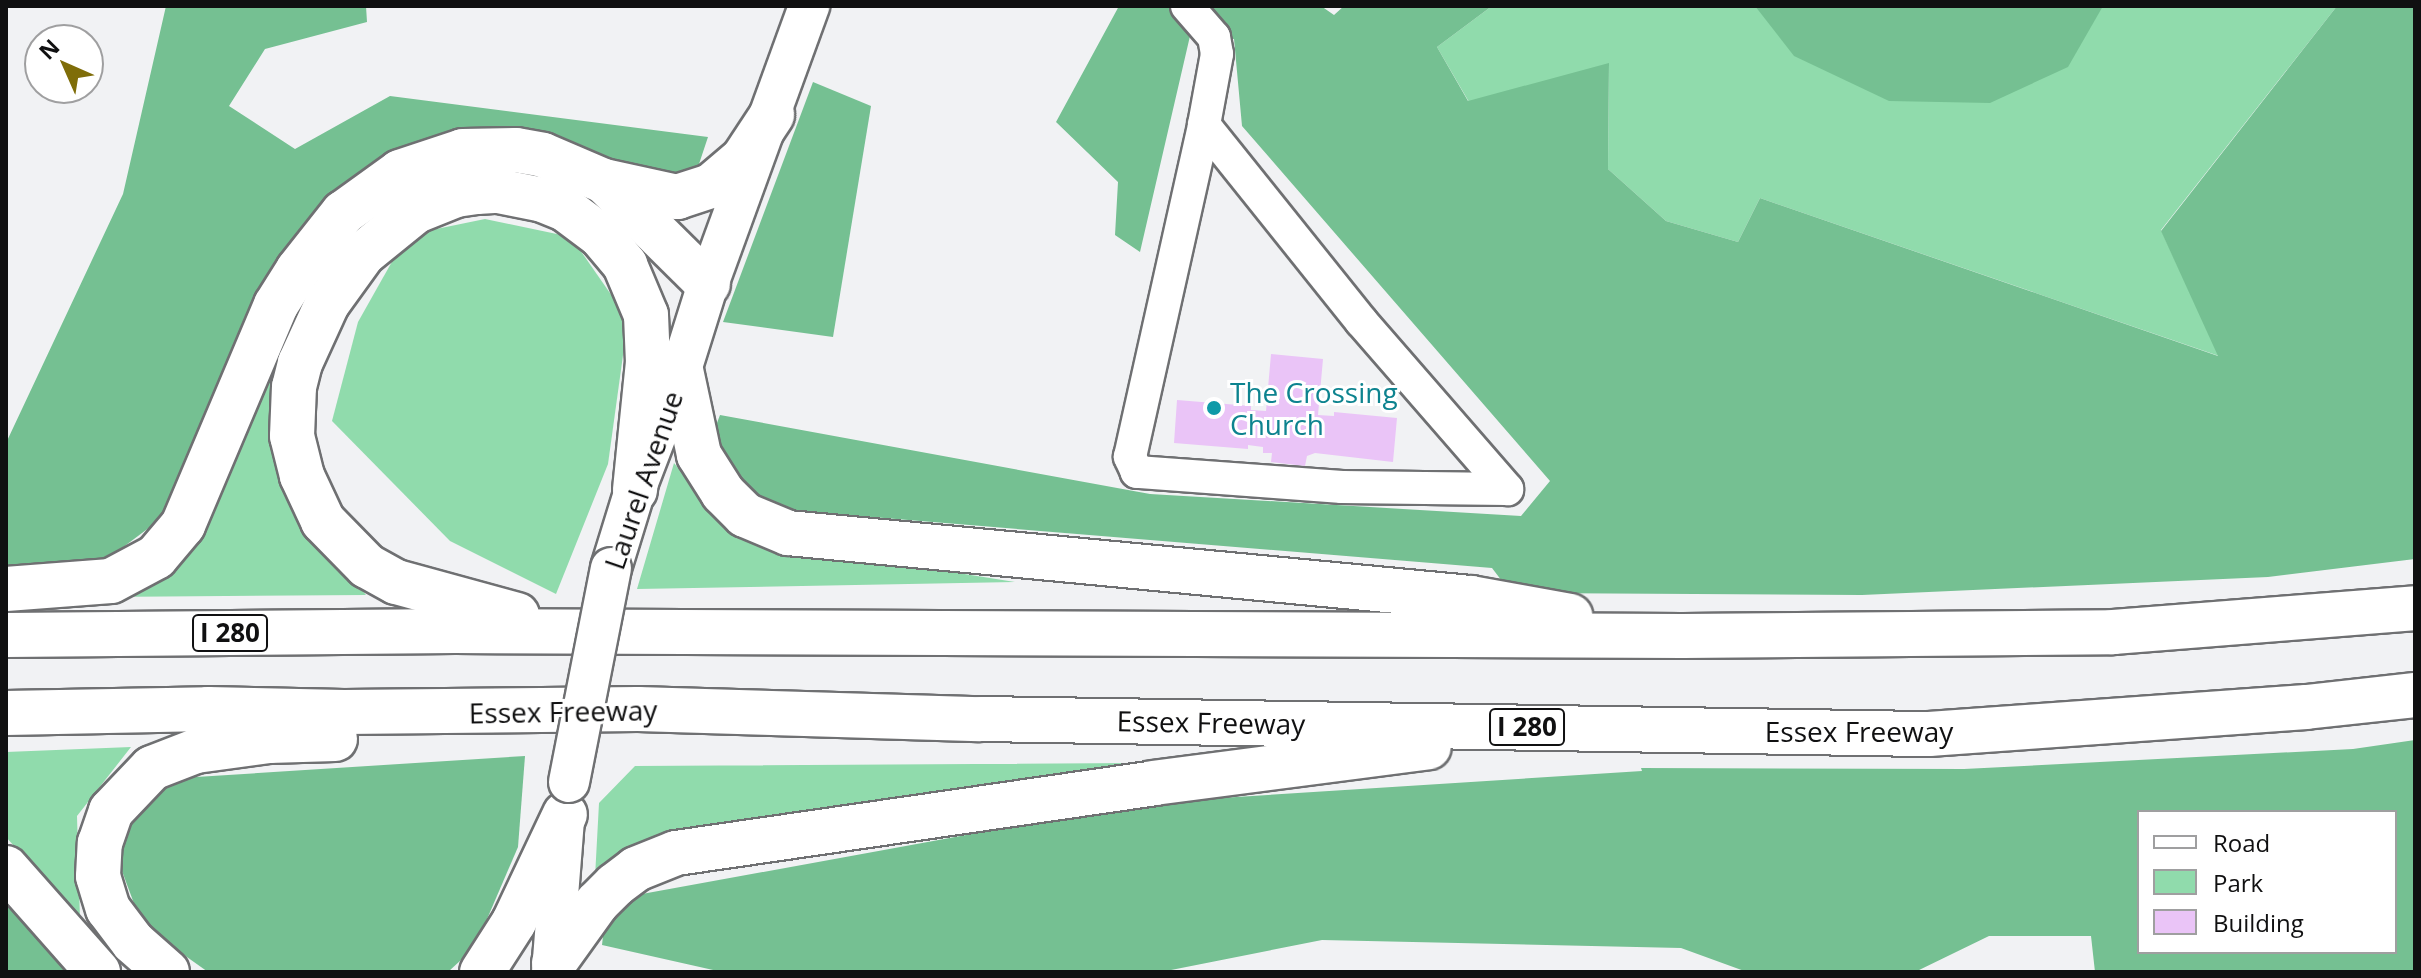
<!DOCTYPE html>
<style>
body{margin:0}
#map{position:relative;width:2421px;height:978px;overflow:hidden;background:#f1f2f4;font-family:"Open Sans",sans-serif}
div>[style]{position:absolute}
.green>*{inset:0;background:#90dbac}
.forest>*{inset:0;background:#75c092}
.building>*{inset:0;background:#eac4f7}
.roads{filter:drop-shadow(2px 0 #6f7072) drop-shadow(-2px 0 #6f7072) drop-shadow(0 2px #6f7072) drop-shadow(0 -2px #6f7072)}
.minor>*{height:32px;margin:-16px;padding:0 16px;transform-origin:16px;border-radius:16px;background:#fff}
.major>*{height:40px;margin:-20px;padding:0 20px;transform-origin:20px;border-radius:20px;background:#fff}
.highway>*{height:44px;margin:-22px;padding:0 22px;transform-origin:22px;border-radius:22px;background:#fff}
.bridges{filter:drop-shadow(2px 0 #6f7072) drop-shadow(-2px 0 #6f7072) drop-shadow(0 2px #6f7072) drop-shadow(0 -2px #6f7072)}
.major-bridge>*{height:40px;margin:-20px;padding:0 20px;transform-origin:20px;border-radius:20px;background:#fff}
.dots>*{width:22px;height:22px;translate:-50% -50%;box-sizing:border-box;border:4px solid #fff;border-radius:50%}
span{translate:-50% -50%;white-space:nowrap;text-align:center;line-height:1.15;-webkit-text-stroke:6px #fff;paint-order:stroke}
.shield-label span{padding:2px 6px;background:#fff;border:2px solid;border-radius:6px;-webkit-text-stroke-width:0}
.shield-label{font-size:26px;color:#101011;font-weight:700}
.culture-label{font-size:28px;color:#0d838f}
.left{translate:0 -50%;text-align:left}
.street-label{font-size:28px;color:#101011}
.frame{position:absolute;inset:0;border:8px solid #101011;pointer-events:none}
.legend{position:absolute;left:2137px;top:810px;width:260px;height:144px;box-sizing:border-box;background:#fff;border:2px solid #9f9fa0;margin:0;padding:10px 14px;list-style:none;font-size:24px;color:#101011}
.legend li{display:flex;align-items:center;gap:16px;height:40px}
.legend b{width:40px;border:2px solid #9f9fa0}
.north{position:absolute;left:24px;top:24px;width:80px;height:80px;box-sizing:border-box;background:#fff;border:2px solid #9f9fa0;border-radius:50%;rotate:315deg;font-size:22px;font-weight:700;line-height:32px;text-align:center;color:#101011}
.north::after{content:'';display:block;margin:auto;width:28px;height:36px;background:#7f6d09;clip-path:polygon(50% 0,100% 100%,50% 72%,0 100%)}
</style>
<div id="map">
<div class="green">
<i style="clip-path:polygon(1492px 6px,2337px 6px,2161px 230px,2219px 356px,1760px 198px,1738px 242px,1666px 221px,1608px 169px,1609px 64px,1469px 102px,1437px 47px)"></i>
<i style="clip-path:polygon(485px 219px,571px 237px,628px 319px,608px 464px,556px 594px,450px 541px,332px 421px,358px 322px,407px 235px)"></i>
<i style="clip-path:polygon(268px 362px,294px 509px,366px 595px,103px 597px,192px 547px,228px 481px)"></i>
<i style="clip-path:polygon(674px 463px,737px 538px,1015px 582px,637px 589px)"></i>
<i style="clip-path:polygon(131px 747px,77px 816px,80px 920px,6px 837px,6px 752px)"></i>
<i style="clip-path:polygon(1138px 763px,677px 834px,595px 877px,599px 803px,635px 766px)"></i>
</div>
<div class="forest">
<i style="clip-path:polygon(166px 6px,366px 6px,367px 22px,265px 49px,229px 106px,295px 149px,390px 96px,708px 137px,695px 176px,680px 187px,490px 136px,355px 179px,174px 509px,90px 572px,6px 574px,6px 443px,123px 194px)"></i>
<i style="clip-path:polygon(1119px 6px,1321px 6px,1334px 15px,1344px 6px,1492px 6px,1437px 47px,1468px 101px,1609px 63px,1608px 169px,1666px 221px,1738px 242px,1760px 198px,2218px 356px,2161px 231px,2337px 6px,2415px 6px,2415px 559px,2268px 577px,1862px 595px,1511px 593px,1492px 568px,749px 507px,712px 436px,720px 415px,1150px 494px,1521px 516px,1550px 481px,1242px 126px,1234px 39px,1190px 36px,1140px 252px,1115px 235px,1118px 182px,1056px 122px)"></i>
<i style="clip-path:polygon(1755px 6px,2103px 6px,2068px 67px,1990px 103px,1889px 101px,1794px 56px)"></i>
<i style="clip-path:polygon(813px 82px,871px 106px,833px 337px,723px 322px)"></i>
<i style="clip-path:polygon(evenodd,2415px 740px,2415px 972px,2095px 972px,2091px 936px,1989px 936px,1915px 972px,1747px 972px,1681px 948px,1322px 940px,1161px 972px,722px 972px,602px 945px,605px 918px,620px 898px,1142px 803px,1642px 771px,1641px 768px,1964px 769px,2353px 749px,2415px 740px,2139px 812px,2395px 812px,2395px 952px,2139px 952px,2139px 812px)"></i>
<i style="clip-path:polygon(525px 756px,518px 847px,475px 947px,448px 972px,208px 972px,142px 925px,116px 855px,128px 813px,164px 779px)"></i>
<i style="clip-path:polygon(6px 894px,76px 972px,6px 972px)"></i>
</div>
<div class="building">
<i style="clip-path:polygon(1271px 354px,1323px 359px,1318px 415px,1334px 416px,1334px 412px,1397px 418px,1393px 462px,1315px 453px,1307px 456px,1305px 466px,1271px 462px,1272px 453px,1263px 453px,1263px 447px,1248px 445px,1248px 449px,1174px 443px,1177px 400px,1251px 406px,1251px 410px,1266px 411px)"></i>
</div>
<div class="roads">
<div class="minor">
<i style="left:1187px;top:6px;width:41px;rotate:48.9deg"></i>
<i style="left:1214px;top:37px;width:17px;rotate:80deg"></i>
<i style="left:1217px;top:54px;width:72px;rotate:100.4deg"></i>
<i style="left:1204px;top:125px;width:251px;rotate:51.3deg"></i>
<i style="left:1361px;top:321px;width:223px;rotate:49deg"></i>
<i style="left:1507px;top:489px;width:165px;rotate:-179.3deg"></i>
<i style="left:1342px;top:487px;width:206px;rotate:-175.8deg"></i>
<i style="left:1137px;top:472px;width:17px;rotate:-115deg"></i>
<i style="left:1130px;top:457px;width:340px;rotate:-77.4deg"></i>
</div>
<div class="major">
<i style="left:611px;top:568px;width:82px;rotate:-72.9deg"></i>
<i style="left:635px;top:490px;width:129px;rotate:-69deg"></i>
<i style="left:681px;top:370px;width:90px;rotate:-72.6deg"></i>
<i style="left:708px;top:284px;width:296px;rotate:-70deg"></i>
<i style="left:552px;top:972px;width:152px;rotate:-85.5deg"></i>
</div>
<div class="highway">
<i style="left:607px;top:184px;width:142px;rotate:44.7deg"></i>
<i style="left:681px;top:370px;width:87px;rotate:78deg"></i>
<i style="left:699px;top:455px;width:45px;rotate:57.7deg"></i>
<i style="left:723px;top:493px;width:31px;rotate:45deg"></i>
<i style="left:745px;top:515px;width:47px;rotate:22.7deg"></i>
<i style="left:788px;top:533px;width:686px;rotate:5.44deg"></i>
<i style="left:1471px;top:598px;width:101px;rotate:10.3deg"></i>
<i style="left:6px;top:589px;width:105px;rotate:-4.4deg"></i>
<i style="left:111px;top:581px;width:51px;rotate:-28.1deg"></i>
<i style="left:156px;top:557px;width:42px;rotate:-49.8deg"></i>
<i style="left:183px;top:525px;width:239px;rotate:-67.1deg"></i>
<i style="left:276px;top:305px;width:41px;rotate:-57.8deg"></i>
<i style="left:298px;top:270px;width:73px;rotate:-51.7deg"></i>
<i style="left:343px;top:213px;width:70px;rotate:-35.7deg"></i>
<i style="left:400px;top:172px;width:66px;rotate:-18.4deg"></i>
<i style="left:463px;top:151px;width:53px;rotate:-1.1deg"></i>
<i style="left:516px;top:150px;width:27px;rotate:10deg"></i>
<i style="left:543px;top:155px;width:66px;rotate:23.1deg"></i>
<i style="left:604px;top:181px;width:75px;rotate:12.4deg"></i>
<i style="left:677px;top:197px;width:36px;rotate:-18deg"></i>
<i style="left:711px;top:186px;width:42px;rotate:-40.2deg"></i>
<i style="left:743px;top:159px;width:53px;rotate:-56.6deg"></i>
<i style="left:517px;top:615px;width:125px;rotate:-164.7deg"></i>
<i style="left:396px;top:582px;width:33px;rotate:-151deg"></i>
<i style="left:367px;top:566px;width:63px;rotate:-134.4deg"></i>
<i style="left:323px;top:521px;width:50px;rotate:-115deg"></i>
<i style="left:302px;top:476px;width:41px;rotate:-104deg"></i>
<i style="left:292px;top:436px;width:49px;rotate:-87.7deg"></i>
<i style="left:294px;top:387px;width:25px;rotate:-76deg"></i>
<i style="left:300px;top:363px;width:65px;rotate:-65.4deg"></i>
<i style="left:327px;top:304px;width:62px;rotate:-54.2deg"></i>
<i style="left:363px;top:254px;width:68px;rotate:-39.1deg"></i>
<i style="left:416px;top:211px;width:43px;rotate:-21.8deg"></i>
<i style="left:456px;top:195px;width:21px;rotate:-8deg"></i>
<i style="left:477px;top:192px;width:21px;rotate:-3deg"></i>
<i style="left:498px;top:191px;width:46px;rotate:11.3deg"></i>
<i style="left:543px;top:200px;width:24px;rotate:22deg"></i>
<i style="left:565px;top:209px;width:45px;rotate:36.9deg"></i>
<i style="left:601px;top:236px;width:38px;rotate:50deg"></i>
<i style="left:625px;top:265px;width:54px;rotate:67.2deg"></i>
<i style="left:646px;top:315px;width:47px;rotate:87.6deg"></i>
<i style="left:648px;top:362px;width:129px;rotate:95.8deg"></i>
<i style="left:6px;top:635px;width:449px;rotate:-0.5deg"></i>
<i style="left:455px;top:631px;width:1228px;rotate:0.23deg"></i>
<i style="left:1683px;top:636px;width:430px;rotate:-0.5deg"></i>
<i style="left:2113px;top:632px;width:303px;rotate:-4.5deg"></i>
<i style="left:6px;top:713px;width:202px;rotate:-1.1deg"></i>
<i style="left:208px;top:709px;width:136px;rotate:1.3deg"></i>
<i style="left:344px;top:712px;width:294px;rotate:-0.6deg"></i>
<i style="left:638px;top:709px;width:342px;rotate:1.7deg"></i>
<i style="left:980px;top:719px;width:949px;rotate:0.91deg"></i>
<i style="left:1929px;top:734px;width:378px;rotate:-4.1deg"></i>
<i style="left:2306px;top:707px;width:110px;rotate:-6.3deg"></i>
<i style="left:6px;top:868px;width:139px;rotate:48.5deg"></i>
<i style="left:554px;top:963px;width:74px;rotate:-54.4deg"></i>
<i style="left:597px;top:903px;width:25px;rotate:-45deg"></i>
<i style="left:615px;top:885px;width:26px;rotate:-37deg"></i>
<i style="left:636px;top:869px;width:43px;rotate:-21.8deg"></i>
<i style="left:676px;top:853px;width:482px;rotate:-8.3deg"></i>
<i style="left:1153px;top:783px;width:278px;rotate:-7.4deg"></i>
<i style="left:167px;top:972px;width:45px;rotate:-138.6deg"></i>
<i style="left:133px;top:942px;width:41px;rotate:-127.1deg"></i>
<i style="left:108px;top:909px;width:34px;rotate:-107deg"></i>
<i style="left:98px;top:876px;width:33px;rotate:-87deg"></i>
<i style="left:100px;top:843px;width:34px;rotate:-71deg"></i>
<i style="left:111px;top:811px;width:59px;rotate:-46.4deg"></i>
<i style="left:152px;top:768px;width:47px;rotate:-21.1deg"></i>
<i style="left:196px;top:751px;width:74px;rotate:-7.8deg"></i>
<i style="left:269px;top:741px;width:66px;rotate:-1.7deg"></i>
<i style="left:482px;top:972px;width:59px;rotate:-57.4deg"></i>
<i style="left:514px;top:922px;width:119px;rotate:-64.7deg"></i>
</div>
</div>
<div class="bridges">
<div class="major-bridge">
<i style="left:569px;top:782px;width:218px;rotate:-78.9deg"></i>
</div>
</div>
<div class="dots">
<i style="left:1214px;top:408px;background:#0f9aa8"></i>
</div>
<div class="shield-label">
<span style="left:230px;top:633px">I 280</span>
<span style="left:1527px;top:727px">I 280</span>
</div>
<div class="culture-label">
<span class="left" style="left:1230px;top:408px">The Crossing<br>Church</span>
</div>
<div class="street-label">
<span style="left:643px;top:480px;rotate:-71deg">Laurel Avenue</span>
<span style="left:563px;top:711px;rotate:-1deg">Essex Freeway</span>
<span style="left:1211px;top:722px;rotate:1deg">Essex Freeway</span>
<span style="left:1859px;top:731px">Essex Freeway</span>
</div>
<div class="frame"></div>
<ul class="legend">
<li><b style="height:10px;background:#fff"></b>Road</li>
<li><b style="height:22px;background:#90dbac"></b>Park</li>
<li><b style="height:22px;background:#eac4f7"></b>Building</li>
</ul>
<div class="north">N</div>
</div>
